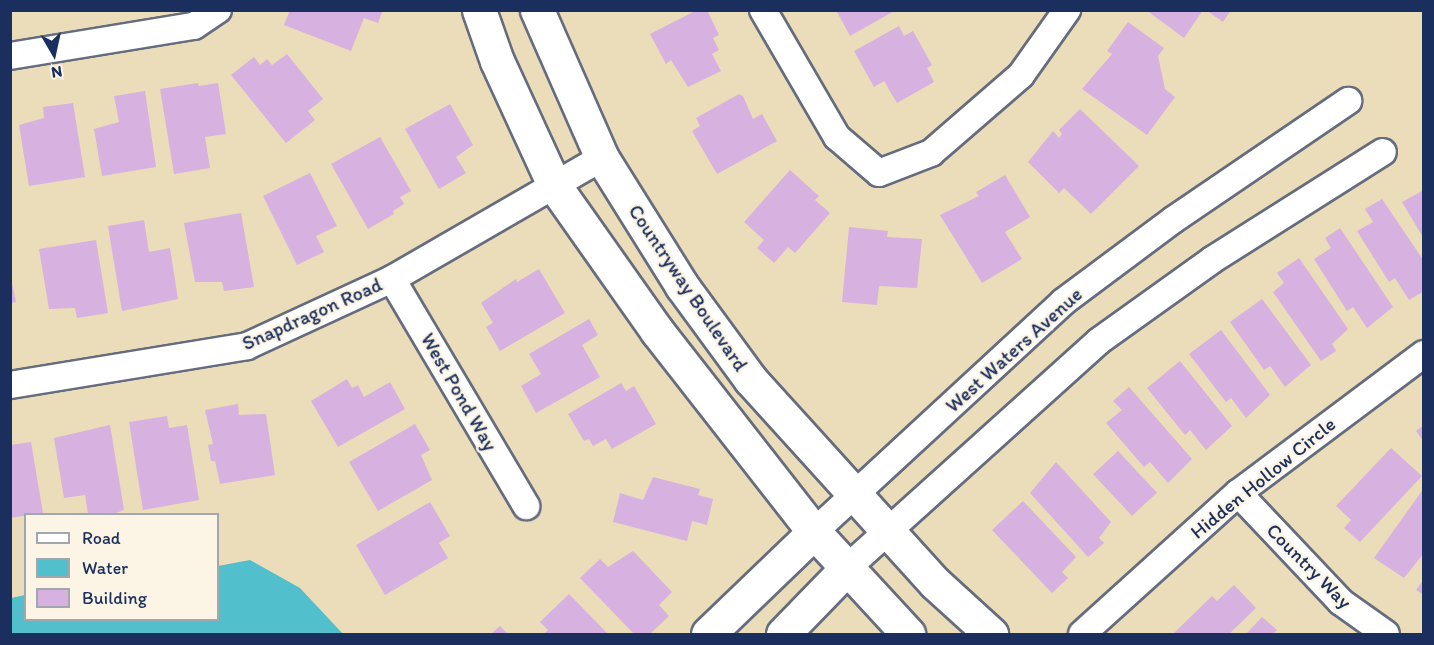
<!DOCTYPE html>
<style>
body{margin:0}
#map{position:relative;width:1434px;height:645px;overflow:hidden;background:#ebddb9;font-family:Itim,sans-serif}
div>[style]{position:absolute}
.water>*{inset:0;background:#52bfcc}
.building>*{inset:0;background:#d7b1e0;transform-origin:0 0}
.roads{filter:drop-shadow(2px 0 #646c7e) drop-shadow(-2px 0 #646c7e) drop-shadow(0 2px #646c7e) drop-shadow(0 -2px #646c7e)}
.minor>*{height:26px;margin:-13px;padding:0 13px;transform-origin:13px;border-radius:13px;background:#fff}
.tertiary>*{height:33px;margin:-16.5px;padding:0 16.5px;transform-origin:16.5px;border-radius:16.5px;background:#fff}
span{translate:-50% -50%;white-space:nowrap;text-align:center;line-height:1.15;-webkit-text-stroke:5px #fcf5e5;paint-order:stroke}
.street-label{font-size:20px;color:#1b2f5e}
.frame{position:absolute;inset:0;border:12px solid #1b2f5e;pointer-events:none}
.legend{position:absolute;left:24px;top:513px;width:195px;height:108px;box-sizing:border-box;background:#fcf5e5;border:2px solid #a2a6af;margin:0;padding:8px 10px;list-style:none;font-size:18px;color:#1b2f5e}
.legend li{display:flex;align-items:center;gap:12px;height:30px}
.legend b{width:30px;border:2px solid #a2a6af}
.north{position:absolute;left:24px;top:24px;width:60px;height:60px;-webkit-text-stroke:4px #fcf5e5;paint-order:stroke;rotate:171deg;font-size:16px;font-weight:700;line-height:24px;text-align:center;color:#1b2f5e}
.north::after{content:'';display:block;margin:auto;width:21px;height:27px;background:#1b2f5e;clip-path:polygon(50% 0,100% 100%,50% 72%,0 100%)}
</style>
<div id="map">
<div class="water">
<i style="clip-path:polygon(250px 560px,300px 588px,343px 634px,11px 634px,11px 598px,25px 595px,26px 620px,218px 620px,218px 566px)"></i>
</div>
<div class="building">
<i style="clip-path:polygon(290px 10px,383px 10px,378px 23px,364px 18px,351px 51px,284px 25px)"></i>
<i style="clip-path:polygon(697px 10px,707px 10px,719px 35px,713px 38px,719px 50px,712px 54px,721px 71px,688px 87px,671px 60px,666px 64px,650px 34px)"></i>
<i style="clip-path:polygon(836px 10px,896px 10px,850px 36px)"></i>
<i style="clip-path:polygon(1146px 10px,1203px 10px,1184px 38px)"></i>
<i style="clip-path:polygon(1206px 10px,1231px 10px,1223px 22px)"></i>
<i style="clip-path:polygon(1128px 22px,1164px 48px,1158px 56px,1165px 89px,1175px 97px,1147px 135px,1082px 89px,1112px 54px,1107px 51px)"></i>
<i style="clip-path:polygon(899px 26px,904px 36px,913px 31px,932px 65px,927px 68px,934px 82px,897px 103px,884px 81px,874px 87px,854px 51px)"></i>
<i style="clip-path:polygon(287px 54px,323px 99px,308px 111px,315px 120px,286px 143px,231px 75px,254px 57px,260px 65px,267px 59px,272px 65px)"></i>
<i style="clip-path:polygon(198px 83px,199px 86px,218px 83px,226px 134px,205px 137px,210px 168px,174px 174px,160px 89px)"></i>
<i style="clip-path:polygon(145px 91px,156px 167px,102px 176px,94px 129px,119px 122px,114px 96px)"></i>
<i style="clip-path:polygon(739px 94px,743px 96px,753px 119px,762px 114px,777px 141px,717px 174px,692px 131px,700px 126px,696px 118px)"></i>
<i style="clip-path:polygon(73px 103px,85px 177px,29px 186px,19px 125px,44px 118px,43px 107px)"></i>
<i style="clip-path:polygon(450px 104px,473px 145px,456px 157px,466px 173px,439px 189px,405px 129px)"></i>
<i style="clip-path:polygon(1080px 109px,1139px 166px,1091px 214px,1064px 188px,1059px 193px,1028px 162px,1053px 131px,1059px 138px,1062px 134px,1059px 130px)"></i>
<i style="clip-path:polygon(380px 137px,411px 191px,400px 197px,404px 204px,393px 211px,394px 214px,368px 229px,331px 164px)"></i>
<i style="clip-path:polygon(790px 170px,819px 196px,815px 200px,830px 213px,795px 253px,788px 247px,774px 263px,757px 248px,764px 240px,744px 222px)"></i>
<i style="clip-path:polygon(310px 173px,337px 226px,316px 236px,324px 252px,297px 265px,263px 196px)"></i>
<i style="clip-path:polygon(1005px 175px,1030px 217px,1005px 232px,1022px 259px,982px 283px,940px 215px,979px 196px,976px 192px)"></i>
<i style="clip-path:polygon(1424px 190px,1424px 239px,1402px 202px)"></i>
<i style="clip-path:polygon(1382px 199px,1424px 261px,1424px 291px,1409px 300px,1395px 278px,1389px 282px,1357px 231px,1373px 222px,1365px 209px)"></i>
<i style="clip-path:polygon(241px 213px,254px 287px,224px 291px,222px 282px,195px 282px,184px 223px)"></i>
<i style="clip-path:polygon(144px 220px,149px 252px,170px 248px,178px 299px,122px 311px,108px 226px)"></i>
<i style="clip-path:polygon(849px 227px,888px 231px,887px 237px,922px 239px,917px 288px,879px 286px,877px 305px,842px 302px)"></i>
<i style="clip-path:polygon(1340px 228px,1393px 307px,1367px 328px,1353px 307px,1347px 311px,1314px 259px,1331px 248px,1325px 238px)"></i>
<i style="clip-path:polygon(96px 240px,108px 313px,77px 318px,75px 308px,49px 309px,39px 249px)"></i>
<i style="clip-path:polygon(1299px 258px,1348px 329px,1332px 344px,1336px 351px,1321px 361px,1273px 292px,1284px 283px,1277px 273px)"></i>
<i style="clip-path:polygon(539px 269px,565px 313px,500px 351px,486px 327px,493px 323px,481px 303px,516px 279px,517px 282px)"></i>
<i style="clip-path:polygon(10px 274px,16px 302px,10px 303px)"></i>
<i style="clip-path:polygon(1262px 299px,1311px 365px,1285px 387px,1270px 366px,1264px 370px,1230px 322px)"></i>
<i style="clip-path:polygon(589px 319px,598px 335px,582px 345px,600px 377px,536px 413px,521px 386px,541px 374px,529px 354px)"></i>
<i style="clip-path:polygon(1221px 330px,1270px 395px,1246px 418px,1231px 398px,1226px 402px,1189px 354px)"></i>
<i style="clip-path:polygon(1180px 361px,1232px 426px,1206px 450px,1190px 430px,1185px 435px,1147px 388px)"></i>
<i style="clip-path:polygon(347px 379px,352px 388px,358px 385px,364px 397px,390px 382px,405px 409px,338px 447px,311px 401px)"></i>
<i style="clip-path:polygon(621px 383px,626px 391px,634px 386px,656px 424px,612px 449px,606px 439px,593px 446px,589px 439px,584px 441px,568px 414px)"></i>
<i style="clip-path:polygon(1129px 387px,1192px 459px,1168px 483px,1150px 462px,1144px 467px,1106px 423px,1122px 410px,1113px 401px)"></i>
<i style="clip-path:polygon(238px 404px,239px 415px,266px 414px,275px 475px,220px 484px,215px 461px,211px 461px,208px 445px,213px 444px,205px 410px)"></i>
<i style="clip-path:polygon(167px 416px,169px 428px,187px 425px,199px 500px,143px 510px,129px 422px)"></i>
<i style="clip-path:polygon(415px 424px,430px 450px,421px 455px,432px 480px,378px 511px,349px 462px)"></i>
<i style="clip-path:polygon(110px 425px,124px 510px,113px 514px,88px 514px,85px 495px,64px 498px,54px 438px)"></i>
<i style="clip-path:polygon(1424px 425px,1424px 442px,1416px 431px)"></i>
<i style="clip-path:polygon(31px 442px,43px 513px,10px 518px,10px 445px)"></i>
<i style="clip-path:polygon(1391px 448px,1422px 476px,1360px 542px,1344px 528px,1351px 520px,1336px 506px)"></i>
<i style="left:1118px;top:451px;width:57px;height:34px;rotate:47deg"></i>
<i style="clip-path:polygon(1056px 462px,1111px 522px,1099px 538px,1104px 543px,1088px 557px,1030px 493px)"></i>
<i style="clip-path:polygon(653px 477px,700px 489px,698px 495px,713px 499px,707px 525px,692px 521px,687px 541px,613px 522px,620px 493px,643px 500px)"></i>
<i style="clip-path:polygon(1424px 488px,1424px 553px,1404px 578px,1374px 558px)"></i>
<i style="clip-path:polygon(1023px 501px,1076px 557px,1062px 572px,1068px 578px,1052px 593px,992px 530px)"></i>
<i style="clip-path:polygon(430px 502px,450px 536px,439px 543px,448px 558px,385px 595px,356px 545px)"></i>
<i style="clip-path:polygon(633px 551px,672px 592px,659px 605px,669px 616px,650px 634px,634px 634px,580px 578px,600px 559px,608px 567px)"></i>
<i style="clip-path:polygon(1424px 579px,1424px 595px,1416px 590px)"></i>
<i style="clip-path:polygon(1234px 585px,1256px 608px,1229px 634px,1173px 634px,1212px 596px,1217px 601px)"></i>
<i style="clip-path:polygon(569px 594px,608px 634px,544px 634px,548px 630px,540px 622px)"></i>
<i style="clip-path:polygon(1262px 617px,1277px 630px,1273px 634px,1246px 634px)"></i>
<i style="clip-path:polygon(500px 626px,508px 634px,491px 634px)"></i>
</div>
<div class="roads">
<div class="minor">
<i style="left:763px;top:10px;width:147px;rotate:59.8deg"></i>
<i style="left:837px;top:137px;width:55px;rotate:40.6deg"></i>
<i style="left:879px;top:173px;width:56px;rotate:-21deg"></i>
<i style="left:931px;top:153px;width:119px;rotate:-40.9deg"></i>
<i style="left:1021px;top:75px;width:80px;rotate:-54.7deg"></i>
<i style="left:10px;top:56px;width:186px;rotate:-9.3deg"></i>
<i style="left:194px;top:26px;width:29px;rotate:-34deg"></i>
<i style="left:392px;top:279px;width:264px;rotate:59.4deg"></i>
<i style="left:10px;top:385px;width:240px;rotate:-9.3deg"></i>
<i style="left:247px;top:346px;width:160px;rotate:-24.8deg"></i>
<i style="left:392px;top:279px;width:242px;rotate:-30deg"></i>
<i style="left:1238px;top:493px;width:150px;rotate:46.6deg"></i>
<i style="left:1341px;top:602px;width:55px;rotate:35.4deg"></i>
<i style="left:814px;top:532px;width:339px;rotate:-42.7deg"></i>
<i style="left:1063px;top:302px;width:137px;rotate:-36.7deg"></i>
<i style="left:1173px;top:220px;width:212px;rotate:-34.2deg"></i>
<i style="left:847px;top:568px;width:339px;rotate:-42deg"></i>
<i style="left:1099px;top:341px;width:139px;rotate:-35.6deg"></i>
<i style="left:1212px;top:260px;width:202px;rotate:-32.3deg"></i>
<i style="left:1082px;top:634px;width:210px;rotate:-42.1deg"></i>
<i style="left:1238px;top:493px;width:232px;rotate:-36.8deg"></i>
</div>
<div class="tertiary">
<i style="left:479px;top:10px;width:54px;rotate:70.6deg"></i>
<i style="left:497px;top:61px;width:136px;rotate:65.3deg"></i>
<i style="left:554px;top:185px;width:179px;rotate:54.8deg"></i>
<i style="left:657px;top:331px;width:255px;rotate:52deg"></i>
<i style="left:814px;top:532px;width:139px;rotate:47.3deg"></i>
<i style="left:537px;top:10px;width:162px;rotate:66.3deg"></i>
<i style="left:602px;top:158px;width:151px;rotate:58deg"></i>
<i style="left:682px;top:286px;width:115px;rotate:53.8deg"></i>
<i style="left:750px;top:379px;width:275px;rotate:47.8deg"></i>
<i style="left:935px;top:583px;width:76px;rotate:42.3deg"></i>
<i style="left:708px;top:634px;width:147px;rotate:-43.9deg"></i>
<i style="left:783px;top:634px;width:92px;rotate:-45.9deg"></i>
</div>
</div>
<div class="street-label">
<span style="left:688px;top:288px;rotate:56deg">Countryway Boulevard</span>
<span style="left:312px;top:314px;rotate:-24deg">Snapdragon Road</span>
<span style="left:1014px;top:350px;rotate:-42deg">West Waters Avenue</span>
<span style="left:459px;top:392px;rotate:60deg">West Pond Way</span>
<span style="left:1263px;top:478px;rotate:-39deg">Hidden Hollow Circle</span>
<span style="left:1309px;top:566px;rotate:45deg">Country Way</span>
</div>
<div class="frame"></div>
<ul class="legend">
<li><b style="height:8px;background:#fff"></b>Road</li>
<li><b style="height:16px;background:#52bfcc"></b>Water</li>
<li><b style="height:16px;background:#d7b1e0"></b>Building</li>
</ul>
<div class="north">N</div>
</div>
